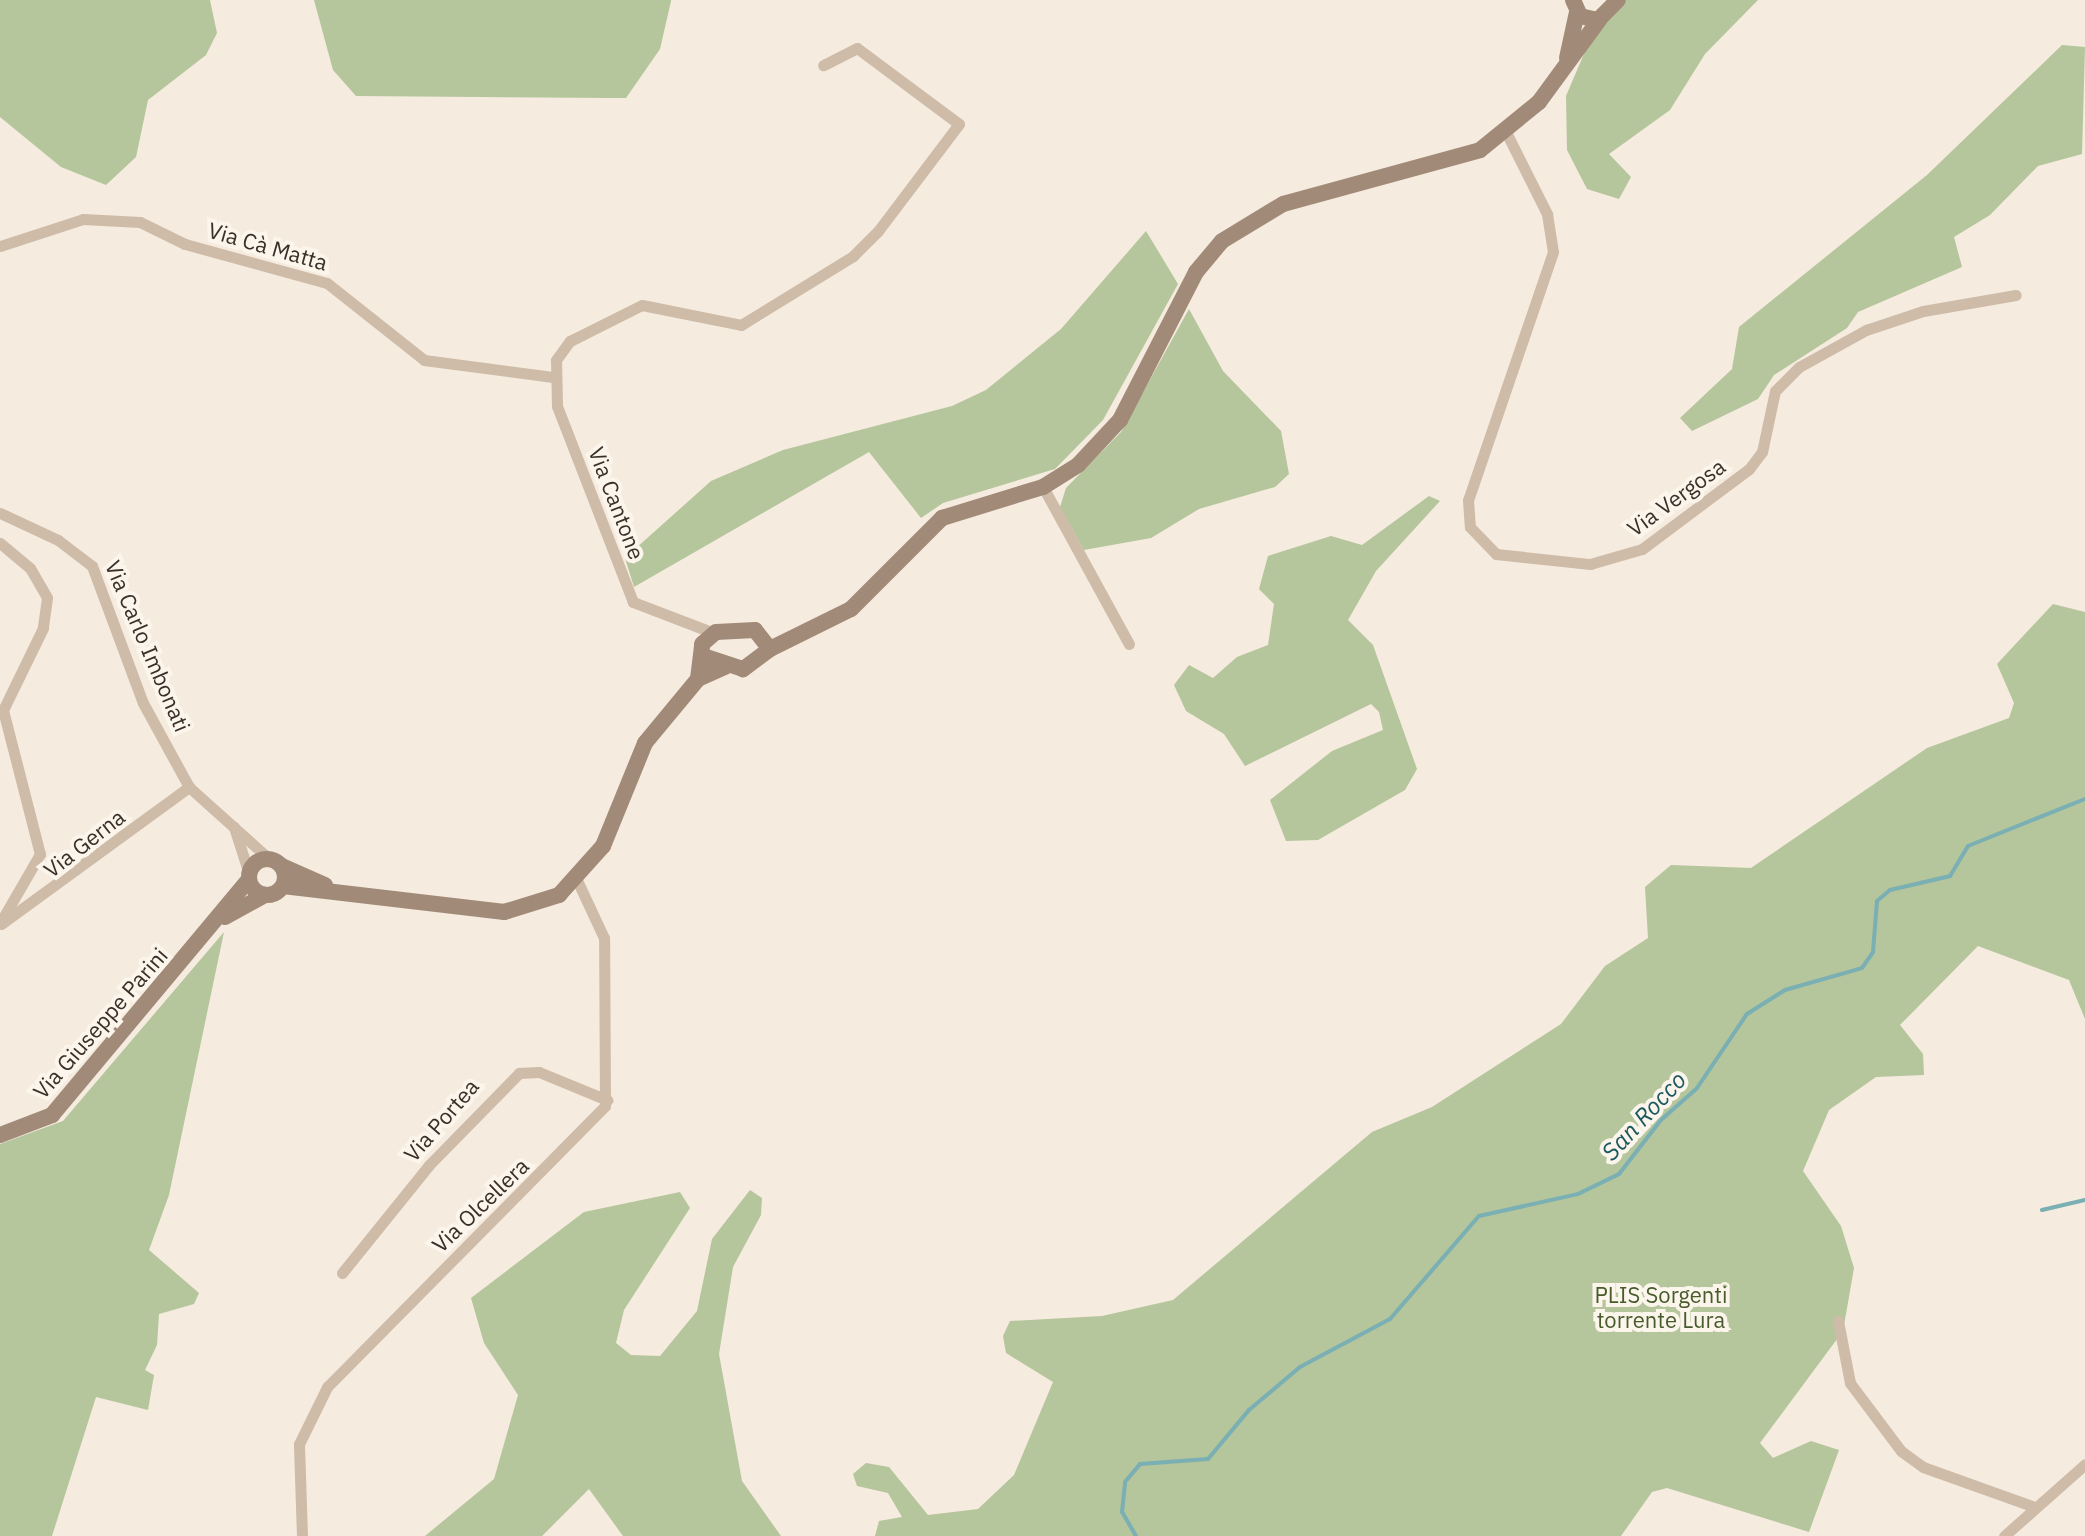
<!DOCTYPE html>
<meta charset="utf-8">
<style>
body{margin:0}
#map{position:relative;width:2085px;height:1536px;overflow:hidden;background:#f5ebde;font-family:"IBM Plex Sans",sans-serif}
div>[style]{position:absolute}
.green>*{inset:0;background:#b5c59c}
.stream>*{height:4px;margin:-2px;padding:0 2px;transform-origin:2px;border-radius:2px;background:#7aafb4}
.street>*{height:11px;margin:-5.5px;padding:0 5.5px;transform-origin:5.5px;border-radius:5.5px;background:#cebba8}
.secondary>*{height:16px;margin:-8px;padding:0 8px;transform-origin:8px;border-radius:8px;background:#a28a79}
.secondary>.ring{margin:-8px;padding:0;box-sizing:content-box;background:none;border:16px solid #a28a79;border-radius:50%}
span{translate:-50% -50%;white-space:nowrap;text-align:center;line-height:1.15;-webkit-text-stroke:8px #fbf5eb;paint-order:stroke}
.street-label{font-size:22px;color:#3a2f29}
.park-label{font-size:22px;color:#475b2b}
.water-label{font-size:24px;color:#1b5860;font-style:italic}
</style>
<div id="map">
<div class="green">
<i style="clip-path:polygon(0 0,210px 0,217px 33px,206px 55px,148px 100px,136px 157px,106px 185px,61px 167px,0 117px)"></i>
<i style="clip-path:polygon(314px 0,671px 0,671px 1px,660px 49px,626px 98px,614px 98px,356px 96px,333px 70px)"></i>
<i style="clip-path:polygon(1607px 0,1758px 0,1705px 54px,1670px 110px,1609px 154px,1631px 177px,1619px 199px,1587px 189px,1567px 150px,1566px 96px)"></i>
<i style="clip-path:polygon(2062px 45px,2085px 47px,2082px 154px,2038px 166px,1990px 215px,1954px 237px,1962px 267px,1858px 312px,1847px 328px,1774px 375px,1758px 399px,1692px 431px,1680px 418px,1732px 369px,1739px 327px,1927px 175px)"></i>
<i style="clip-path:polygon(1146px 231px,1178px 284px,1103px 420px,1055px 469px,943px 503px,921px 518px,869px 452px,634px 587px,625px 558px,711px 481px,783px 450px,952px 406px,986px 390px,1061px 329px)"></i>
<i style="clip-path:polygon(1189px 309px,1223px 371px,1281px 431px,1289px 474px,1275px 487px,1199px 509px,1151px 538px,1084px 550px,1060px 507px,1066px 488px,1121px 432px)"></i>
<i style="clip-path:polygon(1429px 496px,1440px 501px,1376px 571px,1348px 620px,1373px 645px,1417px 769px,1405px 790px,1318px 840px,1286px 841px,1270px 800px,1332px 751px,1383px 730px,1379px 712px,1371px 704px,1245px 766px,1224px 734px,1186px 711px,1174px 685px,1189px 665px,1213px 678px,1237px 657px,1268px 645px,1274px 604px,1259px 589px,1268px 556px,1331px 536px,1362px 545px)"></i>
<i style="clip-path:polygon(2053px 604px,2085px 612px,2085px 1019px,2069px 980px,1978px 946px,1900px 1025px,1923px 1054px,1924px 1075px,1876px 1077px,1829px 1110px,1803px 1171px,1841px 1226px,1854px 1268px,1843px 1331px,1760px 1443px,1773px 1458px,1811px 1441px,1839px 1450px,1809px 1532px,1667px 1488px,1652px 1492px,1621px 1536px,875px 1536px,879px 1521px,902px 1517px,888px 1493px,857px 1486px,853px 1474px,866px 1463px,889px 1467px,928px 1515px,978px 1509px,1014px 1475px,1053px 1382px,1006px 1353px,1003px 1336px,1010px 1321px,1102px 1316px,1173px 1300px,1372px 1132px,1432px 1107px,1561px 1024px,1605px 966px,1648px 938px,1645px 887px,1671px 865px,1751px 868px,1927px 748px,2009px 718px,2014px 703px,1997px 664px)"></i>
<i style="clip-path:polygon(224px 932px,169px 1195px,149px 1250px,199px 1293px,194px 1304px,159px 1314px,157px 1345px,145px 1370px,154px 1375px,148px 1410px,96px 1397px,52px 1536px,0 1536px,0 1144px,63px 1121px)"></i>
<i style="clip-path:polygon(750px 1190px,762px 1198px,761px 1215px,733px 1267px,719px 1354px,742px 1481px,781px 1536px,623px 1536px,589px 1489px,542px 1536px,425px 1536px,494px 1479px,518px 1395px,484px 1343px,471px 1298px,584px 1212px,680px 1192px,690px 1208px,624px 1310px,616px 1343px,631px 1355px,660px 1356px,697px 1311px,712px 1239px)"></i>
</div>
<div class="stream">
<i style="left:2042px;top:1210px;width:44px;rotate:-13.1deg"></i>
<i style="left:1136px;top:1536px;width:28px;rotate:-120deg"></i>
<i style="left:1122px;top:1512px;width:30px;rotate:-84deg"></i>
<i style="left:1125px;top:1482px;width:23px;rotate:-50deg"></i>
<i style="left:1140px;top:1464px;width:68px;rotate:-4.2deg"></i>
<i style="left:1208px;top:1459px;width:64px;rotate:-50.1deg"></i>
<i style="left:1249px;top:1410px;width:67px;rotate:-40.1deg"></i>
<i style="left:1300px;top:1367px;width:102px;rotate:-28.1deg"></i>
<i style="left:1390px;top:1319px;width:136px;rotate:-49.2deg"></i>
<i style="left:1479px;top:1216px;width:101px;rotate:-12.5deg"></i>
<i style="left:1578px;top:1194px;width:46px;rotate:-26deg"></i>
<i style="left:1619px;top:1174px;width:68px;rotate:-52.1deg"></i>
<i style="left:1661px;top:1120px;width:48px;rotate:-41.6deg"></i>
<i style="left:1697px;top:1088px;width:89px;rotate:-56deg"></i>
<i style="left:1747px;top:1014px;width:45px;rotate:-32.3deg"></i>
<i style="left:1785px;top:990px;width:80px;rotate:-15.9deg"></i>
<i style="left:1862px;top:968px;width:19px;rotate:-55deg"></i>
<i style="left:1873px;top:952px;width:51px;rotate:-85.5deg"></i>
<i style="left:1877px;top:901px;width:17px;rotate:-40deg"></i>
<i style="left:1890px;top:890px;width:62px;rotate:-13.1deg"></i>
<i style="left:1950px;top:876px;width:35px;rotate:-59deg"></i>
<i style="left:1968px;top:846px;width:126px;rotate:-21.9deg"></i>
</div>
<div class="street">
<i style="left:1506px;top:132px;width:92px;rotate:63.4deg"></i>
<i style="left:1547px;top:214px;width:38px;rotate:81deg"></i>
<i style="left:1553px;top:252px;width:262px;rotate:108.9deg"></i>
<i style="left:1468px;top:500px;width:27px;rotate:86deg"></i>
<i style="left:1470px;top:527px;width:37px;rotate:46deg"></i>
<i style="left:1496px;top:554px;width:95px;rotate:6.1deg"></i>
<i style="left:1590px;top:564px;width:54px;rotate:-16.1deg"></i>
<i style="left:1642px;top:549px;width:134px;rotate:-36.8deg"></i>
<i style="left:1749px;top:469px;width:21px;rotate:-53deg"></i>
<i style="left:1762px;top:452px;width:62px;rotate:-78deg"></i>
<i style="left:1775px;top:391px;width:34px;rotate:-45deg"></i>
<i style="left:1799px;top:367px;width:77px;rotate:-28.9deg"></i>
<i style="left:1866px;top:330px;width:60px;rotate:-18.4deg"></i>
<i style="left:1923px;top:311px;width:94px;rotate:-9.8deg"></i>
<i style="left:0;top:246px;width:87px;rotate:-18deg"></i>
<i style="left:83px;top:219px;width:57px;rotate:3deg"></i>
<i style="left:140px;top:222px;width:50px;rotate:26.1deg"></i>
<i style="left:185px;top:244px;width:147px;rotate:15.4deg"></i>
<i style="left:327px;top:283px;width:124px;rotate:38.4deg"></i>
<i style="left:424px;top:360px;width:130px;rotate:7.5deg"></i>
<i style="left:1043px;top:487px;width:179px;rotate:61.3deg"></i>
<i style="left:0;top:513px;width:64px;rotate:25deg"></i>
<i style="left:58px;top:540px;width:43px;rotate:37.4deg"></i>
<i style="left:92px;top:566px;width:146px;rotate:69.6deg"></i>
<i style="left:143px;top:703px;width:96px;rotate:61.3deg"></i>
<i style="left:189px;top:787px;width:106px;rotate:41.9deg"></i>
<i style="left:0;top:543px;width:39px;rotate:40deg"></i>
<i style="left:30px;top:568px;width:34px;rotate:60deg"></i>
<i style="left:47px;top:598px;width:30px;rotate:98deg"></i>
<i style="left:43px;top:628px;width:91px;rotate:116deg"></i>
<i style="left:3px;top:710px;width:149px;rotate:75.6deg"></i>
<i style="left:40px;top:854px;width:80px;rotate:120.1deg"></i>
<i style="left:714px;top:633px;width:87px;rotate:-159.1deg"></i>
<i style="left:633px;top:602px;width:210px;rotate:-111.2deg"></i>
<i style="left:557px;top:406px;width:46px;rotate:-91.2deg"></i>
<i style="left:556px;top:360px;width:24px;rotate:-54deg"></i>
<i style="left:570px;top:341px;width:80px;rotate:-26.6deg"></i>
<i style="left:642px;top:305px;width:101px;rotate:11.4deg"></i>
<i style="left:741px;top:325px;width:132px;rotate:-31.6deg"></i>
<i style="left:853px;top:256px;width:35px;rotate:-45deg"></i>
<i style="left:878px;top:231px;width:134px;rotate:-52.9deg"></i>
<i style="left:959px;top:124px;width:127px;rotate:-143.3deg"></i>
<i style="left:857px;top:48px;width:38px;rotate:153deg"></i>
<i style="left:234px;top:827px;width:49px;rotate:72.3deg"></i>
<i style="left:1px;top:924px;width:233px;rotate:-36.1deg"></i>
<i style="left:342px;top:1273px;width:139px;rotate:-51.1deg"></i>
<i style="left:429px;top:1165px;width:129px;rotate:-45.6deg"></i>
<i style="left:519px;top:1073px;width:20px;rotate:-3deg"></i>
<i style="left:539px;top:1072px;width:74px;rotate:22.4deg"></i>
<i style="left:1838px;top:1321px;width:63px;rotate:79deg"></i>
<i style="left:1850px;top:1383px;width:85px;rotate:53.1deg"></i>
<i style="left:1901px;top:1451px;width:27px;rotate:36deg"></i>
<i style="left:1923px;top:1467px;width:119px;rotate:19.7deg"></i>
<i style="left:302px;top:1536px;width:92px;rotate:-91.9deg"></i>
<i style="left:299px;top:1444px;width:64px;rotate:-63.8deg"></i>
<i style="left:327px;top:1387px;width:395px;rotate:-45.3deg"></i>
<i style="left:605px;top:1106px;width:168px;rotate:-90.3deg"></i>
<i style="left:604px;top:938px;width:64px;rotate:-115deg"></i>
<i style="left:2004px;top:1536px;width:108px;rotate:-41.6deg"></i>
</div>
<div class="secondary">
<i style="left:1573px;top:0;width:17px;rotate:66deg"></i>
<i style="left:1580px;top:16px;width:18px;rotate:13deg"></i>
<i style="left:1598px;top:20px;width:28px;rotate:-45deg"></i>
<i style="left:1567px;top:58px;width:47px;rotate:-77.7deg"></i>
<i style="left:770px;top:649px;width:90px;rotate:-26.3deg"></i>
<i style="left:851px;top:609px;width:129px;rotate:-45deg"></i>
<i style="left:942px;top:518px;width:106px;rotate:-17.1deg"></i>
<i style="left:1043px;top:487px;width:41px;rotate:-32.2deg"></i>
<i style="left:1078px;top:465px;width:62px;rotate:-47deg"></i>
<i style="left:1120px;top:420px;width:166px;rotate:-62.8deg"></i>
<i style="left:1196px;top:272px;width:40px;rotate:-50deg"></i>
<i style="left:1222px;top:241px;width:71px;rotate:-31.2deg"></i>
<i style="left:1283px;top:204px;width:204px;rotate:-15.3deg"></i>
<i style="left:1480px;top:150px;width:76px;rotate:-39.1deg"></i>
<i style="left:1539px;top:102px;width:102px;rotate:-53.8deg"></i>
<i style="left:698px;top:679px;width:35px;rotate:-83deg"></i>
<i style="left:702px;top:644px;width:18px;rotate:-41deg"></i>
<i style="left:716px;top:632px;width:39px;rotate:-3deg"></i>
<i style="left:755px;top:630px;width:24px;rotate:52deg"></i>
<i style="left:770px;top:649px;width:34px;rotate:143deg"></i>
<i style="left:743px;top:669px;width:39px;rotate:-162deg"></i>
<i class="ring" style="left:249px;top:859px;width:20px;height:20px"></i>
<i style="left:282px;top:866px;width:47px;rotate:23.8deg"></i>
<i style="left:283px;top:886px;width:223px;rotate:6.7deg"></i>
<i style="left:504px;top:912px;width:58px;rotate:-17.2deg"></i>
<i style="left:559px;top:895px;width:66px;rotate:-48.1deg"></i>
<i style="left:603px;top:846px;width:111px;rotate:-67.8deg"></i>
<i style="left:645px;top:743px;width:83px;rotate:-50.4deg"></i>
<i style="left:698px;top:679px;width:30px;rotate:-24deg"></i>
<i style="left:225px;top:917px;width:46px;rotate:-28.8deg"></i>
<i style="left:0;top:1135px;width:56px;rotate:-21deg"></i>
<i style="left:52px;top:1115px;width:307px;rotate:-50.1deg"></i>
</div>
<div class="street-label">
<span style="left:268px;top:246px;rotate:16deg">Via Cà Matta</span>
<span style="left:1676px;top:497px;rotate:-36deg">Via Vergosa</span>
<span style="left:617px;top:503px;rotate:69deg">Via Cantone</span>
<span style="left:148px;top:646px;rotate:67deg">Via Carlo Imbonati</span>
<span style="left:84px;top:843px;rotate:-38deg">Via Gerna</span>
<span style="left:100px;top:1023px;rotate:-49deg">Via Giuseppe Parini</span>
<span style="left:441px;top:1120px;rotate:-49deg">Via Portea</span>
<span style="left:480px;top:1205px;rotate:-44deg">Via Olcellera</span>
</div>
<div class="park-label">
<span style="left:1661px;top:1307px">PLIS Sorgenti<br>torrente Lura</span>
</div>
<div class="water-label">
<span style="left:1644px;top:1116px;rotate:-47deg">San Rocco</span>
</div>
</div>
